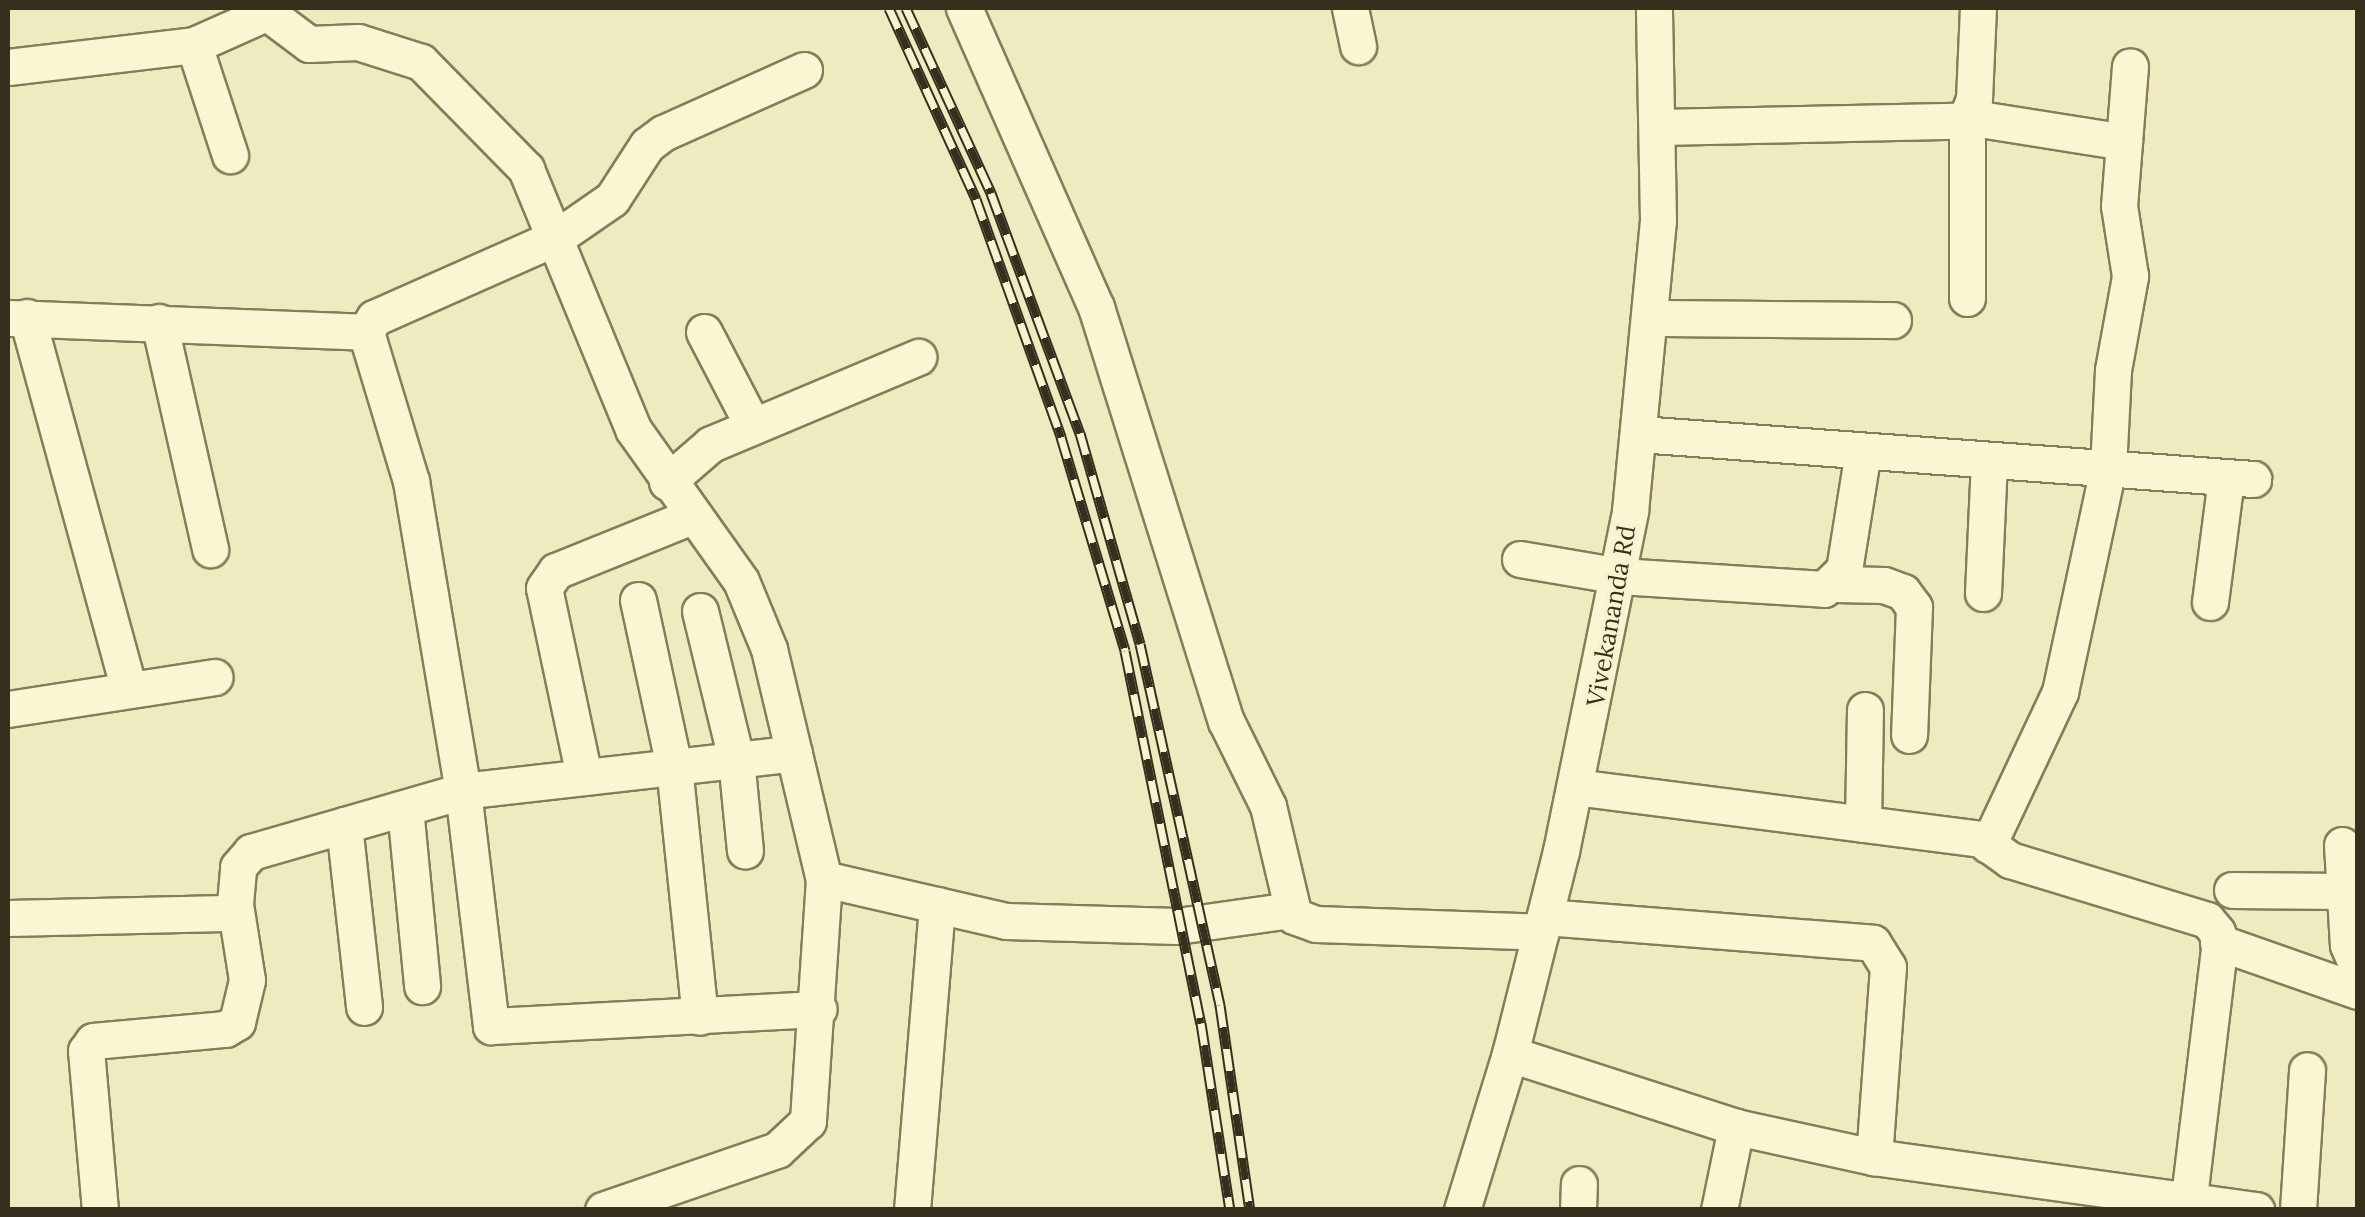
<!DOCTYPE html>
<style>
body{margin:0}
#map{position:relative;width:2365px;height:1217px;overflow:hidden;background:#eeebc1;font-family:Lora,serif}
div>[style]{position:absolute}
.roads{filter:drop-shadow(2px 0 #877c58) drop-shadow(-2px 0 #877c58) drop-shadow(0 2px #877c58) drop-shadow(0 -2px #877c58)}
.minor>*{height:35px;margin:-17.5px;padding:0 17.5px;transform-origin:17.5px;border-radius:17.5px;background:#f9f6d4}
.rail>*{height:11px;margin-top:-5.5px;transform-origin:0;background:repeating-linear-gradient(90deg,#f5f3d0 0 22px,#372f1d 0 44px);box-sizing:border-box;border-block:2px solid #372f1d}
span{translate:-50% -50%;white-space:nowrap;text-align:center;line-height:1.15;-webkit-text-stroke:8px #f5f3d0;paint-order:stroke}
.street-label{font-size:25px;color:#372f1d}
.frame{position:absolute;inset:0;border:10px solid #372f1d;pointer-events:none}
</style>
<div id="map">
<div class="roads">
<div class="minor">
<i style="left:261px;top:8px;width:60px;rotate:36.9deg"></i>
<i style="left:309px;top:44px;width:49px;rotate:-2.3deg"></i>
<i style="left:358px;top:42px;width:66px;rotate:17.6deg"></i>
<i style="left:421px;top:62px;width:150px;rotate:45.5deg"></i>
<i style="left:526px;top:169px;width:281px;rotate:67.6deg"></i>
<i style="left:633px;top:429px;width:186px;rotate:54.6deg"></i>
<i style="left:741px;top:581px;width:74px;rotate:67.6deg"></i>
<i style="left:769px;top:649px;width:236px;rotate:76.6deg"></i>
<i style="left:824px;top:879px;width:243px;rotate:93.8deg"></i>
<i style="left:808px;top:1121px;width:42px;rotate:136.9deg"></i>
<i style="left:777px;top:1150px;width:184px;rotate:161deg"></i>
<i style="left:964px;top:8px;width:327px;rotate:66.2deg"></i>
<i style="left:1096px;top:307px;width:434px;rotate:72.6deg"></i>
<i style="left:1226px;top:721px;width:95px;rotate:63.7deg"></i>
<i style="left:1268px;top:806px;width:113px;rotate:76.7deg"></i>
<i style="left:1294px;top:916px;width:23px;rotate:20deg"></i>
<i style="left:1316px;top:924px;width:225px;rotate:2deg"></i>
<i style="left:1350px;top:8px;width:39px;rotate:78deg"></i>
<i style="left:194px;top:45px;width:116px;rotate:71.9deg"></i>
<i style="left:8px;top:67px;width:187px;rotate:-6.7deg"></i>
<i style="left:194px;top:45px;width:79px;rotate:-24deg"></i>
<i style="left:804px;top:70px;width:154px;rotate:155.9deg"></i>
<i style="left:663px;top:133px;width:20px;rotate:143deg"></i>
<i style="left:647px;top:145px;width:64px;rotate:122.9deg"></i>
<i style="left:612px;top:199px;width:67px;rotate:145.4deg"></i>
<i style="left:557px;top:237px;width:200px;rotate:156.1deg"></i>
<i style="left:374px;top:318px;width:16px;rotate:120deg"></i>
<i style="left:366px;top:332px;width:156px;rotate:73.2deg"></i>
<i style="left:411px;top:481px;width:314px;rotate:80.5deg"></i>
<i style="left:463px;top:791px;width:237px;rotate:83.2deg"></i>
<i style="left:491px;top:1026px;width:328px;rotate:-3deg"></i>
<i style="left:1659px;top:127px;width:297px;rotate:-1.2deg"></i>
<i style="left:1956px;top:121px;width:12px;rotate:-20deg"></i>
<i style="left:1967px;top:117px;width:19px;rotate:-69deg"></i>
<i style="left:1974px;top:99px;width:91px;rotate:-87.5deg"></i>
<i style="left:1967px;top:298px;width:181px;rotate:-90deg"></i>
<i style="left:1967px;top:117px;width:159px;rotate:9deg"></i>
<i style="left:27px;top:317px;width:386px;rotate:74.7deg"></i>
<i style="left:8px;top:318px;width:358px;rotate:2.2deg"></i>
<i style="left:1652px;top:318px;width:241px;rotate:0.5deg"></i>
<i style="left:159px;top:322px;width:233px;rotate:77.3deg"></i>
<i style="left:704px;top:332px;width:106px;rotate:62.5deg"></i>
<i style="left:1639px;top:434px;width:616px;rotate:4.19deg"></i>
<i style="left:667px;top:482px;width:58px;rotate:-40.8deg"></i>
<i style="left:711px;top:444px;width:225px;rotate:-22.8deg"></i>
<i style="left:1520px;top:559px;width:100px;rotate:9.7deg"></i>
<i style="left:1619px;top:576px;width:205px;rotate:3.6deg"></i>
<i style="left:1824px;top:589px;width:28px;rotate:-44deg"></i>
<i style="left:1844px;top:570px;width:120px;rotate:-80.9deg"></i>
<i style="left:1836px;top:584px;width:48px;rotate:1.2deg"></i>
<i style="left:1884px;top:585px;width:20px;rotate:20deg"></i>
<i style="left:1903px;top:592px;width:19px;rotate:54deg"></i>
<i style="left:1914px;top:607px;width:128px;rotate:92.2deg"></i>
<i style="left:1983px;top:593px;width:132px;rotate:-87.4deg"></i>
<i style="left:638px;top:600px;width:170px;rotate:77.8deg"></i>
<i style="left:674px;top:766px;width:252px;rotate:84.1deg"></i>
<i style="left:2210px;top:602px;width:125px;rotate:-82.6deg"></i>
<i style="left:700px;top:611px;width:152px;rotate:76.3deg"></i>
<i style="left:736px;top:759px;width:92px;rotate:84.4deg"></i>
<i style="left:8px;top:709px;width:209px;rotate:-8.8deg"></i>
<i style="left:584px;top:776px;width:192px;rotate:-102deg"></i>
<i style="left:544px;top:588px;width:21px;rotate:-55deg"></i>
<i style="left:556px;top:571px;width:147px;rotate:-22deg"></i>
<i style="left:1576px;top:787px;width:408px;rotate:7.3deg"></i>
<i style="left:1981px;top:839px;width:36px;rotate:36deg"></i>
<i style="left:2010px;top:860px;width:206px;rotate:16.9deg"></i>
<i style="left:2207px;top:920px;width:16px;rotate:50deg"></i>
<i style="left:2217px;top:932px;width:17px;rotate:83deg"></i>
<i style="left:2219px;top:949px;width:250px;rotate:96.9deg"></i>
<i style="left:405px;top:808px;width:179px;rotate:84.5deg"></i>
<i style="left:1863px;top:824px;width:114px;rotate:-89deg"></i>
<i style="left:344px;top:825px;width:183px;rotate:83.7deg"></i>
<i style="left:1988px;top:845px;width:169px;rotate:-64.8deg"></i>
<i style="left:2060px;top:692px;width:228px;rotate:-77.9deg"></i>
<i style="left:2108px;top:469px;width:99px;rotate:-87.1deg"></i>
<i style="left:2113px;top:370px;width:96px;rotate:-79.7deg"></i>
<i style="left:2130px;top:276px;width:71px;rotate:-98.9deg"></i>
<i style="left:2119px;top:206px;width:140px;rotate:-85.5deg"></i>
<i style="left:2342px;top:845px;width:100px;rotate:86.6deg"></i>
<i style="left:2348px;top:945px;width:26px;rotate:67deg"></i>
<i style="left:824px;top:879px;width:187px;rotate:13deg"></i>
<i style="left:1006px;top:921px;width:171px;rotate:1.7deg"></i>
<i style="left:1177px;top:926px;width:115px;rotate:-8deg"></i>
<i style="left:2232px;top:890px;width:113px;rotate:0.5deg"></i>
<i style="left:1545px;top:917px;width:329px;rotate:4.5deg"></i>
<i style="left:1873px;top:943px;width:28px;rotate:58deg"></i>
<i style="left:1888px;top:967px;width:191px;rotate:94.2deg"></i>
<i style="left:8px;top:918px;width:217px;rotate:-1.3deg"></i>
<i style="left:225px;top:913px;width:13px;rotate:-42deg"></i>
<i style="left:235px;top:904px;width:37px;rotate:-85deg"></i>
<i style="left:238px;top:867px;width:20px;rotate:-49deg"></i>
<i style="left:251px;top:852px;width:221px;rotate:-16.1deg"></i>
<i style="left:463px;top:791px;width:333px;rotate:-6.5deg"></i>
<i style="left:2218px;top:942px;width:148px;rotate:19.3deg"></i>
<i style="left:1510px;top:1054px;width:237px;rotate:17.9deg"></i>
<i style="left:1736px;top:1127px;width:141px;rotate:12.3deg"></i>
<i style="left:1874px;top:1157px;width:386px;rotate:7.9deg"></i>
<i style="left:100px;top:1210px;width:160px;rotate:-95deg"></i>
<i style="left:86px;top:1051px;width:12px;rotate:-55deg"></i>
<i style="left:93px;top:1041px;width:133px;rotate:-5.2deg"></i>
<i style="left:225px;top:1029px;width:14px;rotate:-30deg"></i>
<i style="left:237px;top:1022px;width:43px;rotate:-76.6deg"></i>
<i style="left:247px;top:980px;width:77px;rotate:-99deg"></i>
<i style="left:912px;top:1210px;width:306px;rotate:-85.3deg"></i>
<i style="left:1462px;top:1210px;width:163px;rotate:-72.9deg"></i>
<i style="left:1510px;top:1054px;width:209px;rotate:-75.9deg"></i>
<i style="left:1561px;top:851px;width:347px;rotate:-78.5deg"></i>
<i style="left:1630px;top:511px;width:292px;rotate:-84.5deg"></i>
<i style="left:1658px;top:220px;width:212px;rotate:-91.1deg"></i>
<i style="left:1578px;top:1210px;width:26px;rotate:-88deg"></i>
<i style="left:1719px;top:1210px;width:85px;rotate:-78.4deg"></i>
<i style="left:2298px;top:1210px;width:140px;rotate:-86.3deg"></i>
</div>
</div>
<div class="rail">
<i style="left:889px;top:8px;width:210px;rotate:65.5deg"></i>
<i style="left:976px;top:199px;width:253px;rotate:70.3deg"></i>
<i style="left:1061px;top:437px;width:223px;rotate:73.3deg"></i>
<i style="left:1125px;top:651px;width:380px;rotate:78.5deg"></i>
<i style="left:1201px;top:1023px;width:189px;rotate:81.2deg"></i>
<i style="left:906px;top:8px;width:204px;rotate:65.3deg"></i>
<i style="left:991px;top:193px;width:256px;rotate:69.7deg"></i>
<i style="left:1080px;top:433px;width:219px;rotate:74.1deg"></i>
<i style="left:1140px;top:644px;width:370px;rotate:77.5deg"></i>
<i style="left:1220px;top:1005px;width:207px;rotate:81.7deg"></i>
</div>
<div class="street-label">
<span style="left:1611px;top:616px;rotate:-80deg">Vivekananda Rd</span>
</div>
<div class="frame"></div>
</div>
